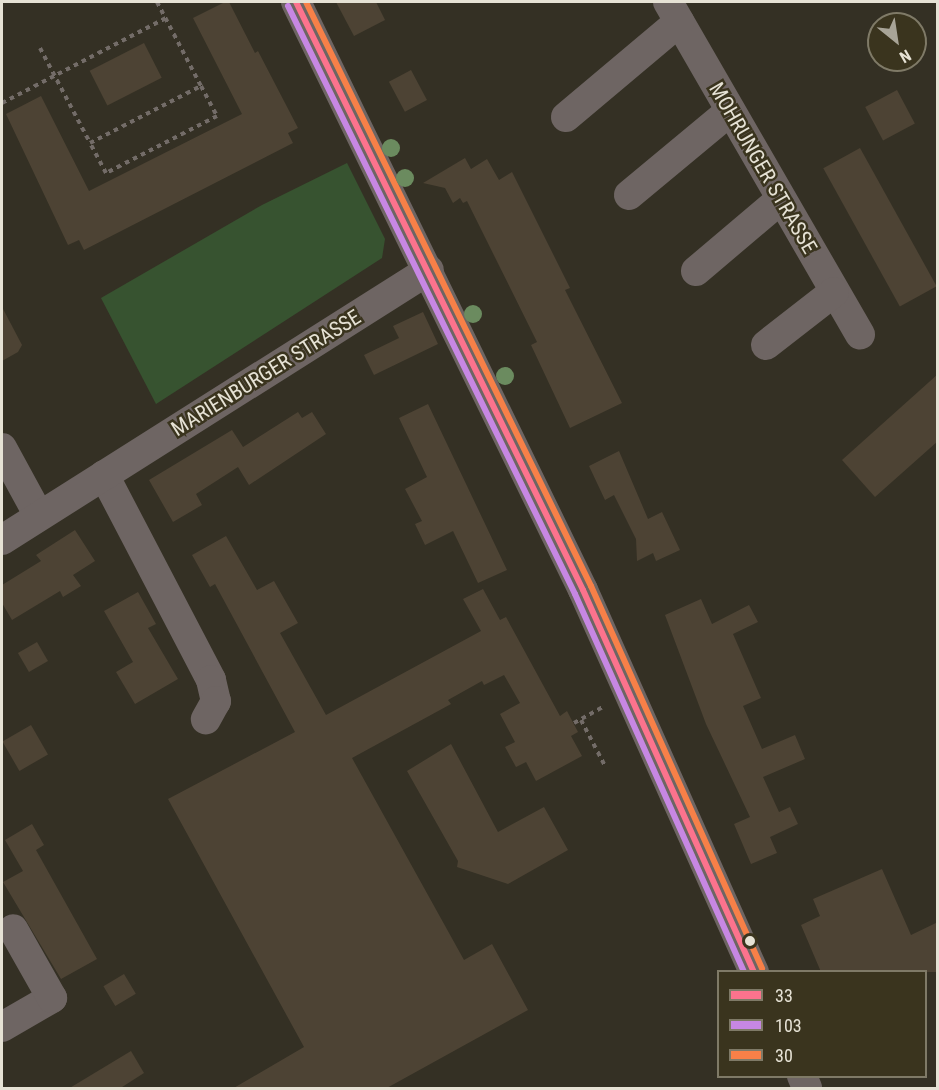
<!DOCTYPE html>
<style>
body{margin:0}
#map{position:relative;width:939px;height:1090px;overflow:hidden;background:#343024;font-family:"Roboto Condensed",sans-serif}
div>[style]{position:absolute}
.green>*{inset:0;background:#375330}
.building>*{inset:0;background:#4d4334;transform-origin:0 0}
.path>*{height:4px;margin-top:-2px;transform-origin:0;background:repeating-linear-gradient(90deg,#736c68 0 4.5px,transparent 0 9px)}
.minor>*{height:30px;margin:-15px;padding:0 15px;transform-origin:15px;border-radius:15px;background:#6e6563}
.bus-1>*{height:6px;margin:-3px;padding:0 3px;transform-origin:3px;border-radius:3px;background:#fc738d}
.bus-2>*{height:6px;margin:-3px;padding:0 3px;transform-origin:3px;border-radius:3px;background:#c787e3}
.bus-3>*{height:6px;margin:-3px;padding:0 3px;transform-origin:3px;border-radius:3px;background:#f78048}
.trees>*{width:18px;height:18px;margin:-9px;border-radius:50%;background:#6b8b5f}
.dots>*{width:16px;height:16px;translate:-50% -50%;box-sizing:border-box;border:3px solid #3a341e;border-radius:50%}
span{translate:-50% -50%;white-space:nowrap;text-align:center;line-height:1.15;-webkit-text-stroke:5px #3a341e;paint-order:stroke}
.street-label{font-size:21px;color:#e6e2d5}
.frame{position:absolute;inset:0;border:3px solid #e6e2d5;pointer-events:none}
.legend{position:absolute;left:717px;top:970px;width:210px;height:108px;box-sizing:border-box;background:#3a341e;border:2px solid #7f7a67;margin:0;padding:8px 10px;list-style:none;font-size:18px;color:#e6e2d5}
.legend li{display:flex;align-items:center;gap:12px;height:30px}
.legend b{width:30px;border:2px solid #7f7a67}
.north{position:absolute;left:867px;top:12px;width:60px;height:60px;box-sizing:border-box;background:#3a341e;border:2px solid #7f7a67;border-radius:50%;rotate:150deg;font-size:16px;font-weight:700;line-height:24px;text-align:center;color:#e6e2d5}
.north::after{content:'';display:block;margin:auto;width:21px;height:27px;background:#a8a497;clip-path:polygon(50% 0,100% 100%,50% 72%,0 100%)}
</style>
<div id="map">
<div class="green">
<i style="clip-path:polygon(347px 163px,385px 239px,382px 258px,156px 404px,101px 298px,262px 205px)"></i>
</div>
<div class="building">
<i style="clip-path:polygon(225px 2px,229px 2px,255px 53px,258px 51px,298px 128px,288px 133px,293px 143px,84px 250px,79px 240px,68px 245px,6px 114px,41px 96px,89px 191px,242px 114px,193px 18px)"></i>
<i style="clip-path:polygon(336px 2px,376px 2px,385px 20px,354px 36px)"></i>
<i style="left:144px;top:43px;width:39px;height:61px;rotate:63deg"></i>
<i style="left:411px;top:70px;width:34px;height:25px;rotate:62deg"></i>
<i style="left:897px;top:90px;width:38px;height:36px;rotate:62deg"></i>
<i style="left:860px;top:148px;width:158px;height:42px;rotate:61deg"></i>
<i style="clip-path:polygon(465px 158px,471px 169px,487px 159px,499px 180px,512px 172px,570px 288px,565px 290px,622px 403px,570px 428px,531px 345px,537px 342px,467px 201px,463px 203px,460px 198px,453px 203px,445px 188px,423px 183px)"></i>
<i style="clip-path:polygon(2px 307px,22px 345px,18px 352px,2px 361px)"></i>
<i style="clip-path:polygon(423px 312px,438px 344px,374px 375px,364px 355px,399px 338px,393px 326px)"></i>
<i style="clip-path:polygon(938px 374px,938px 441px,875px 497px,842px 460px)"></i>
<i style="clip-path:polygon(428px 404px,507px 570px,478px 583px,453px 531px,425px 545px,415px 524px,422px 521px,405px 489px,427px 477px,399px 418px)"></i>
<i style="clip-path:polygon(298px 412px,302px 418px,312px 412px,326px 434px,249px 485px,238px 467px,196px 494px,202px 505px,173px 522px,149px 480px,232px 430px,243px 447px)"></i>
<i style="clip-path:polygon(619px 451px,648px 519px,662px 512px,680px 550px,656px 561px,653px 553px,637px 561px,636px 539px,614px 495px,605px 500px,589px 466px)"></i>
<i style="clip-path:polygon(75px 530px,95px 561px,73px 575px,81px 586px,63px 597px,60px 591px,12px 620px,2px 603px,2px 585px,41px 561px,36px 555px)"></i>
<i style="clip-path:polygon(226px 536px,257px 590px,274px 581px,298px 623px,280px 633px,326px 715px,481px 631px,463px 599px,483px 589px,500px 620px,506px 617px,560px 716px,567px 711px,578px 732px,571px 736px,582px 756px,536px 781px,526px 762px,516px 767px,505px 747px,515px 742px,500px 714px,520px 703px,504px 675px,484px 685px,482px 681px,448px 700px,451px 704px,352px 758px,464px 960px,492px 944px,528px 1010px,385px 1089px,232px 1089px,304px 1047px,168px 799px,295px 732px,215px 584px,210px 587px,192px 555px)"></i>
<i style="clip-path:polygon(138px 592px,156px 624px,148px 628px,178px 679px,135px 704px,116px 672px,133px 662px,104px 611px)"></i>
<i style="clip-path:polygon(701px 599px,712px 624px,749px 605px,758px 622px,733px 634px,761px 698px,743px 706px,762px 749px,795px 735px,805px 759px,763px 777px,779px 812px,790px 807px,798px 824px,770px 837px,777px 853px,751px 864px,734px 824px,750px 817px,706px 724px,665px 615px)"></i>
<i style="left:37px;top:642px;width:22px;height:22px;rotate:60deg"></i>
<i style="left:31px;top:725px;width:34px;height:33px;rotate:60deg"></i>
<i style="clip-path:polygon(451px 744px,498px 832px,544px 807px,568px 850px,508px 884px,457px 867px,458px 861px,407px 771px)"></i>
<i style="clip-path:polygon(32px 824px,44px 845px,36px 850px,97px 959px,61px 979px,3px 882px,23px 871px,5px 840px)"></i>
<i style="clip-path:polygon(882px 869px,911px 935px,938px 922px,938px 972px,821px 972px,801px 925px,820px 916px,813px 899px)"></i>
<i style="left:124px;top:974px;width:23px;height:24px;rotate:59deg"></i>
<i style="clip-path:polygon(131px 1051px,144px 1073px,119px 1089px,68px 1089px)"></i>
</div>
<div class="path">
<i style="left:157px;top:2px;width:95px;rotate:62.4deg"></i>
<i style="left:201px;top:86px;width:34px;rotate:62deg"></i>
<i style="left:217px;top:116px;width:125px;rotate:152.8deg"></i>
<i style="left:106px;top:173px;width:34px;rotate:-118deg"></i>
<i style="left:90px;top:143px;width:125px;rotate:-27.2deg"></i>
<i style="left:40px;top:48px;width:107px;rotate:62.2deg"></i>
<i style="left:2px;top:103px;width:185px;rotate:-27.4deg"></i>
<i style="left:581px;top:720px;width:52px;rotate:62.4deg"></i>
<i style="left:574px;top:723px;width:35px;rotate:-29deg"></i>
</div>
<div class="minor">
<i style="left:296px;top:2px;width:654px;rotate:63.98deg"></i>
<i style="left:583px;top:590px;width:419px;rotate:65.9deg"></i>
<i style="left:668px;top:2px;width:384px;rotate:60deg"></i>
<i style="left:566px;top:117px;width:148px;rotate:-40.1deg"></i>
<i style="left:629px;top:195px;width:131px;rotate:-39.7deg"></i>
<i style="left:696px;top:271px;width:111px;rotate:-40.3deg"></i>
<i style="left:766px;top:345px;width:86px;rotate:-37.9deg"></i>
<i style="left:2px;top:448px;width:77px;rotate:61.4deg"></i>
<i style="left:104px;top:475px;width:231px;rotate:62.4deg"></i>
<i style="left:211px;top:680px;width:22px;rotate:77deg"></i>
<i style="left:216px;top:701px;width:21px;rotate:119deg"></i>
<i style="left:2px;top:540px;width:505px;rotate:-32.31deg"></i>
<i style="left:2px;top:1027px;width:58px;rotate:-30.1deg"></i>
<i style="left:52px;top:998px;width:79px;rotate:-119.5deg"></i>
<i style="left:802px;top:1076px;width:13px;rotate:67deg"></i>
</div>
<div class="bus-1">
<i style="left:296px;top:2px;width:654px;rotate:63.98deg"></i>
<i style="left:583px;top:590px;width:419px;rotate:65.9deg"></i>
</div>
<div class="bus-2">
<i style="left:288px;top:6px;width:654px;rotate:63.98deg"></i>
<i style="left:575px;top:594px;width:414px;rotate:65.9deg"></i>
</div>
<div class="bus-3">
<i style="left:306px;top:2px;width:650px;rotate:63.99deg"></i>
<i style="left:591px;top:586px;width:419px;rotate:65.9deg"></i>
</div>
<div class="trees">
<i style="left:391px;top:148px"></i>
<i style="left:405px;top:178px"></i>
<i style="left:473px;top:314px"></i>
<i style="left:505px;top:376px"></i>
</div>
<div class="dots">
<i style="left:750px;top:941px;background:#e6e2d5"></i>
</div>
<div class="street-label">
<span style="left:763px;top:168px;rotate:60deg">MOHRUNGER STRASSE</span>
<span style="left:266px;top:373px;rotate:-32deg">MARIENBURGER STRASSE</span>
</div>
<div class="frame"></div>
<ul class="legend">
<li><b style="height:8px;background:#fc738d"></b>33</li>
<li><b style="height:8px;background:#c787e3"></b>103</li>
<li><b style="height:8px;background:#f78048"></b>30</li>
</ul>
<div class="north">N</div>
</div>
